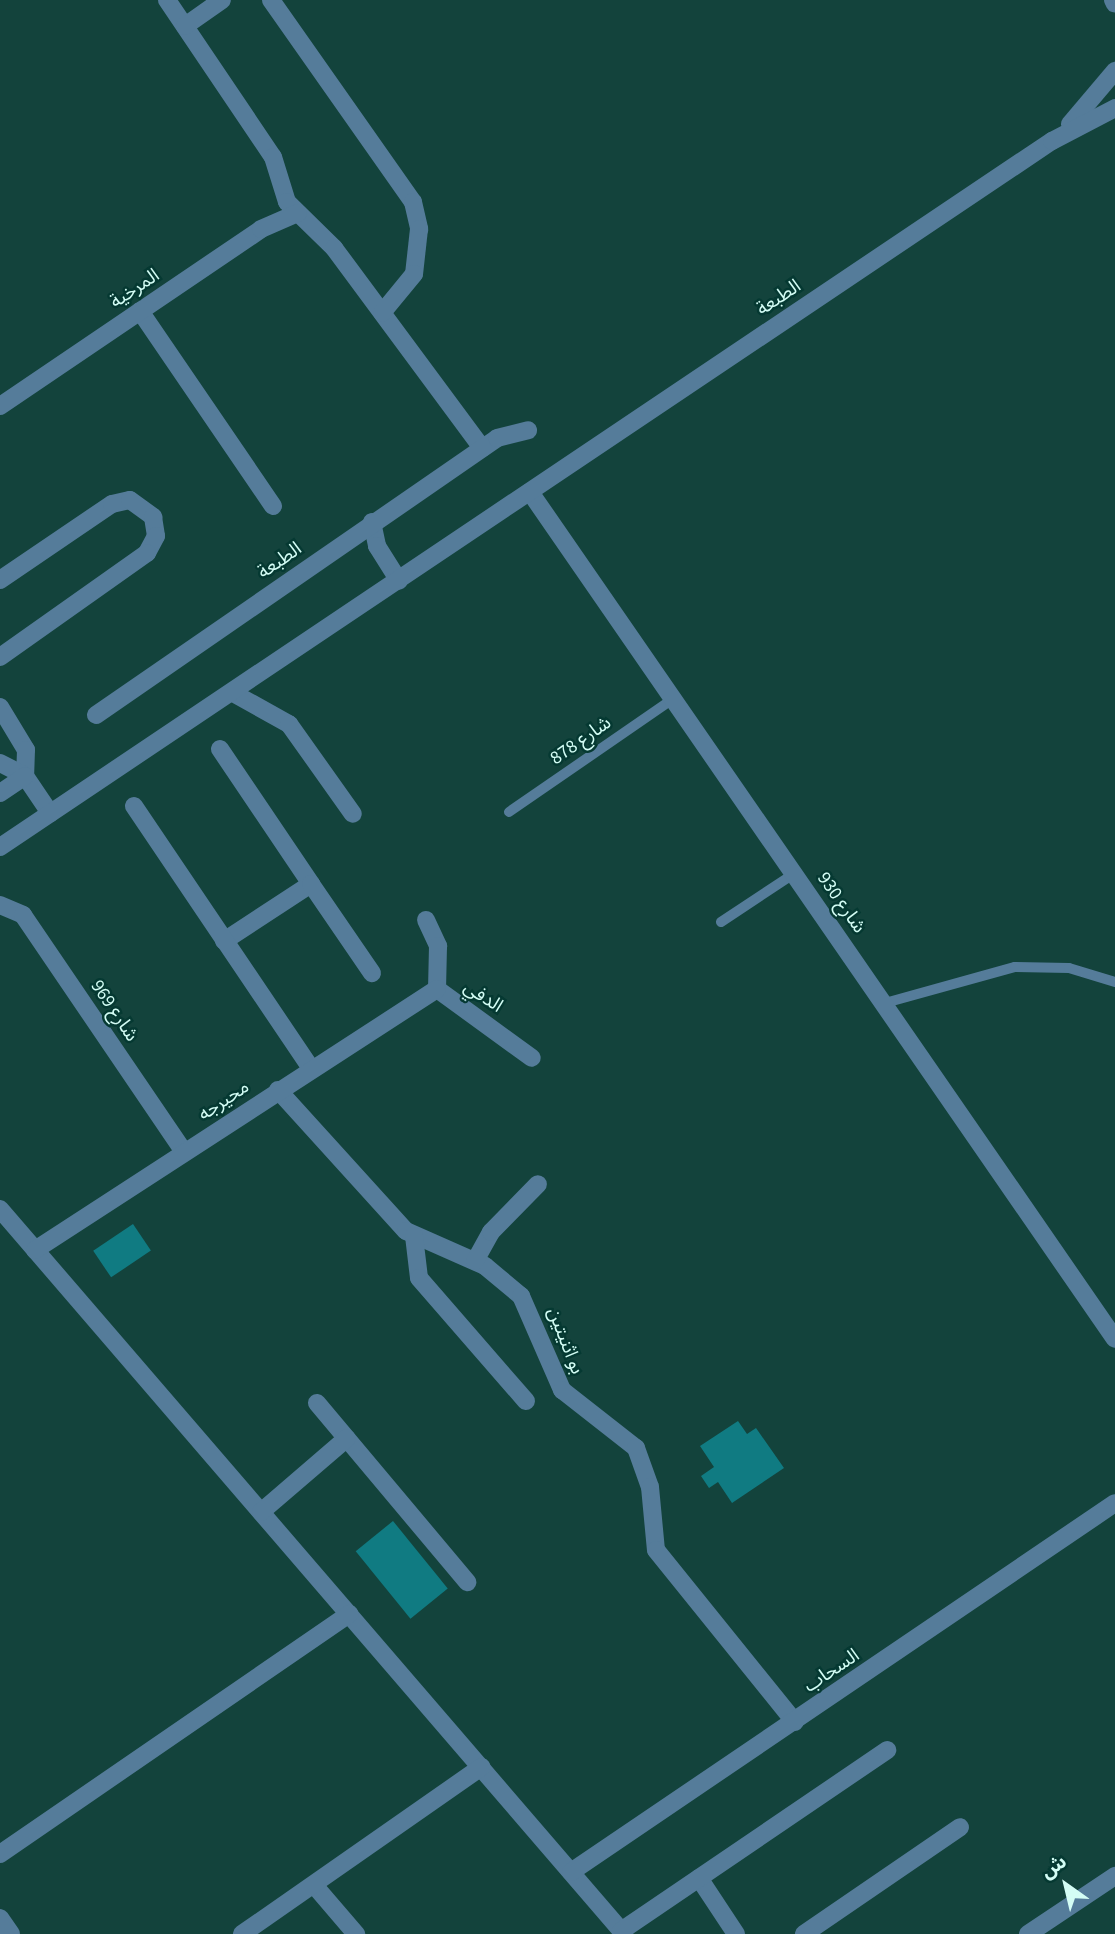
<!DOCTYPE html>
<meta charset="utf-8">
<style>
body{margin:0}
#map{position:relative;width:1115px;height:1934px;overflow:hidden;background:#13433c;font-family:"Source Sans 3","Noto Sans Arabic",sans-serif}
div>[style]{position:absolute}
.building>*{inset:0;background:#107b82;transform-origin:0 0}
.lane>*{height:10px;margin:-5px;padding:0 5px;transform-origin:5px;border-radius:5px;background:#557c9a}
.street>*{height:18px;margin:-9px;padding:0 9px;transform-origin:9px;border-radius:9px;background:#557c9a}
span{translate:-50% -50%;white-space:nowrap;text-align:center;line-height:1.15;-webkit-text-stroke:5px #053932;paint-order:stroke}
.street-label{font-size:19px;color:#d4fdf5}
.north{position:absolute;left:1031px;top:1850px;width:70px;height:70px;-webkit-text-stroke:5px #053932;paint-order:stroke;rotate:326deg;font-size:19px;font-weight:700;line-height:28px;text-align:center;color:#d4fdf5}
.north::after{content:'';display:block;margin:auto;width:24px;height:32px;background:#d4fdf5;clip-path:polygon(50% 0,100% 100%,50% 72%,0 100%)}
</style>
<div id="map">
<div class="building">
<i style="left:133px;top:1224px;width:32px;height:48px;rotate:56deg"></i>
<i style="clip-path:polygon(738px 1421px,747px 1434px,756px 1428px,784px 1468px,732px 1503px,718px 1482px,709px 1488px,701px 1476px,714px 1467px,700px 1446px)"></i>
<i style="left:393px;top:1521px;width:87px;height:48px;rotate:51deg"></i>
</div>
<div class="lane">
<i style="left:509px;top:812px;width:201px;rotate:-34.6deg"></i>
<i style="left:721px;top:922px;width:89px;rotate:-33.5deg"></i>
<i style="left:885px;top:1003px;width:135px;rotate:-15.5deg"></i>
<i style="left:1015px;top:967px;width:54px;rotate:1.1deg"></i>
<i style="left:1069px;top:968px;width:48px;rotate:16.9deg"></i>
</div>
<div class="street">
<i style="left:167px;top:0;width:189px;rotate:56deg"></i>
<i style="left:273px;top:157px;width:47px;rotate:72.7deg"></i>
<i style="left:287px;top:202px;width:66px;rotate:44.4deg"></i>
<i style="left:334px;top:248px;width:249px;rotate:53.5deg"></i>
<i style="left:271px;top:0;width:247px;rotate:54.9deg"></i>
<i style="left:413px;top:202px;width:28px;rotate:77deg"></i>
<i style="left:419px;top:229px;width:45px;rotate:96.3deg"></i>
<i style="left:414px;top:274px;width:50px;rotate:129.4deg"></i>
<i style="left:1113px;top:0;width:4px;rotate:63deg"></i>
<i style="left:185px;top:26px;width:45px;rotate:-35.1deg"></i>
<i style="left:1070px;top:124px;width:70px;rotate:-49.7deg"></i>
<i style="left:140px;top:311px;width:236px;rotate:55.7deg"></i>
<i style="left:0;top:406px;width:315px;rotate:-34.1deg"></i>
<i style="left:261px;top:229px;width:40px;rotate:-23.4deg"></i>
<i style="left:530px;top:492px;width:1029px;rotate:55.37deg"></i>
<i style="left:372px;top:522px;width:25px;rotate:78deg"></i>
<i style="left:377px;top:546px;width:41px;rotate:57.8deg"></i>
<i style="left:0;top:580px;width:135px;rotate:-34.2deg"></i>
<i style="left:112px;top:504px;width:18px;rotate:-13deg"></i>
<i style="left:130px;top:500px;width:29px;rotate:36deg"></i>
<i style="left:153px;top:517px;width:19px;rotate:81deg"></i>
<i style="left:156px;top:536px;width:19px;rotate:118deg"></i>
<i style="left:147px;top:553px;width:180px;rotate:144.7deg"></i>
<i style="left:233px;top:693px;width:64px;rotate:29deg"></i>
<i style="left:289px;top:724px;width:110px;rotate:54.6deg"></i>
<i style="left:0;top:707px;width:50px;rotate:58.8deg"></i>
<i style="left:26px;top:750px;width:26px;rotate:92deg"></i>
<i style="left:96px;top:715px;width:487px;rotate:-34.6deg"></i>
<i style="left:497px;top:438px;width:32px;rotate:-14deg"></i>
<i style="left:220px;top:749px;width:163px;rotate:56deg"></i>
<i style="left:311px;top:884px;width:104px;rotate:146.8deg"></i>
<i style="left:0;top:763px;width:28px;rotate:27deg"></i>
<i style="left:25px;top:776px;width:45px;rotate:56deg"></i>
<i style="left:0;top:793px;width:30px;rotate:-34deg"></i>
<i style="left:134px;top:806px;width:316px;rotate:56deg"></i>
<i style="left:0;top:847px;width:1267px;rotate:-33.87deg"></i>
<i style="left:1052px;top:141px;width:71px;rotate:-27.6deg"></i>
<i style="left:311px;top:884px;width:108px;rotate:55.6deg"></i>
<i style="left:0;top:905px;width:25px;rotate:23deg"></i>
<i style="left:23px;top:915px;width:287px;rotate:55.8deg"></i>
<i style="left:426px;top:920px;width:29px;rotate:65deg"></i>
<i style="left:438px;top:946px;width:43px;rotate:91.3deg"></i>
<i style="left:437px;top:989px;width:117px;rotate:36deg"></i>
<i style="left:278px;top:1090px;width:190px;rotate:47.8deg"></i>
<i style="left:406px;top:1231px;width:86px;rotate:23.9deg"></i>
<i style="left:485px;top:1266px;width:47px;rotate:39.8deg"></i>
<i style="left:521px;top:1296px;width:103px;rotate:66.4deg"></i>
<i style="left:562px;top:1390px;width:94px;rotate:38.1deg"></i>
<i style="left:636px;top:1448px;width:41px;rotate:70.3deg"></i>
<i style="left:650px;top:1487px;width:63px;rotate:84.6deg"></i>
<i style="left:656px;top:1550px;width:221px;rotate:51.1deg"></i>
<i style="left:0;top:1209px;width:957px;rotate:49.28deg"></i>
<i style="left:414px;top:1236px;width:42px;rotate:83.2deg"></i>
<i style="left:419px;top:1278px;width:163px;rotate:49deg"></i>
<i style="left:35px;top:1250px;width:479px;rotate:-33deg"></i>
<i style="left:475px;top:1261px;width:33px;rotate:-61deg"></i>
<i style="left:491px;top:1232px;width:67px;rotate:-45.6deg"></i>
<i style="left:317px;top:1403px;width:234px;rotate:50deg"></i>
<i style="left:261px;top:1512px;width:113px;rotate:-40.7deg"></i>
<i style="left:0;top:1854px;width:424px;rotate:-34.5deg"></i>
<i style="left:571px;top:1872px;width:657px;rotate:-34.15deg"></i>
<i style="left:699px;top:1878px;width:67px;rotate:56.5deg"></i>
<i style="left:314px;top:1885px;width:65px;rotate:49.4deg"></i>
<i style="left:0;top:1918px;width:19px;rotate:55deg"></i>
<i style="left:621px;top:1931px;width:322px;rotate:-34.2deg"></i>
<i style="left:242px;top:1934px;width:292px;rotate:-34.9deg"></i>
<i style="left:804px;top:1934px;width:189px;rotate:-34.4deg"></i>
<i style="left:1028px;top:1934px;width:105px;rotate:-33.7deg"></i>
</div>
<div class="street-label">
<span style="left:135px;top:289px;rotate:-34deg">المرخية</span>
<span style="left:779px;top:298px;rotate:-34deg">الطبعة</span>
<span style="left:280px;top:561px;rotate:-35deg">الطبعة</span>
<span style="left:581px;top:741px;rotate:-35deg">شارع 878</span>
<span style="left:841px;top:903px;rotate:55deg">شارع 930</span>
<span style="left:483px;top:997px;rotate:33deg">الدفي</span>
<span style="left:114px;top:1011px;rotate:56deg">شارع 969</span>
<span style="left:224px;top:1101px;rotate:-34deg">محيرجه</span>
<span style="left:565px;top:1341px;rotate:69deg">بو اثنيتين</span>
<span style="left:832px;top:1671px;rotate:-34deg">السحاب</span>
</div>
<div class="north">ش</div>
</div>
